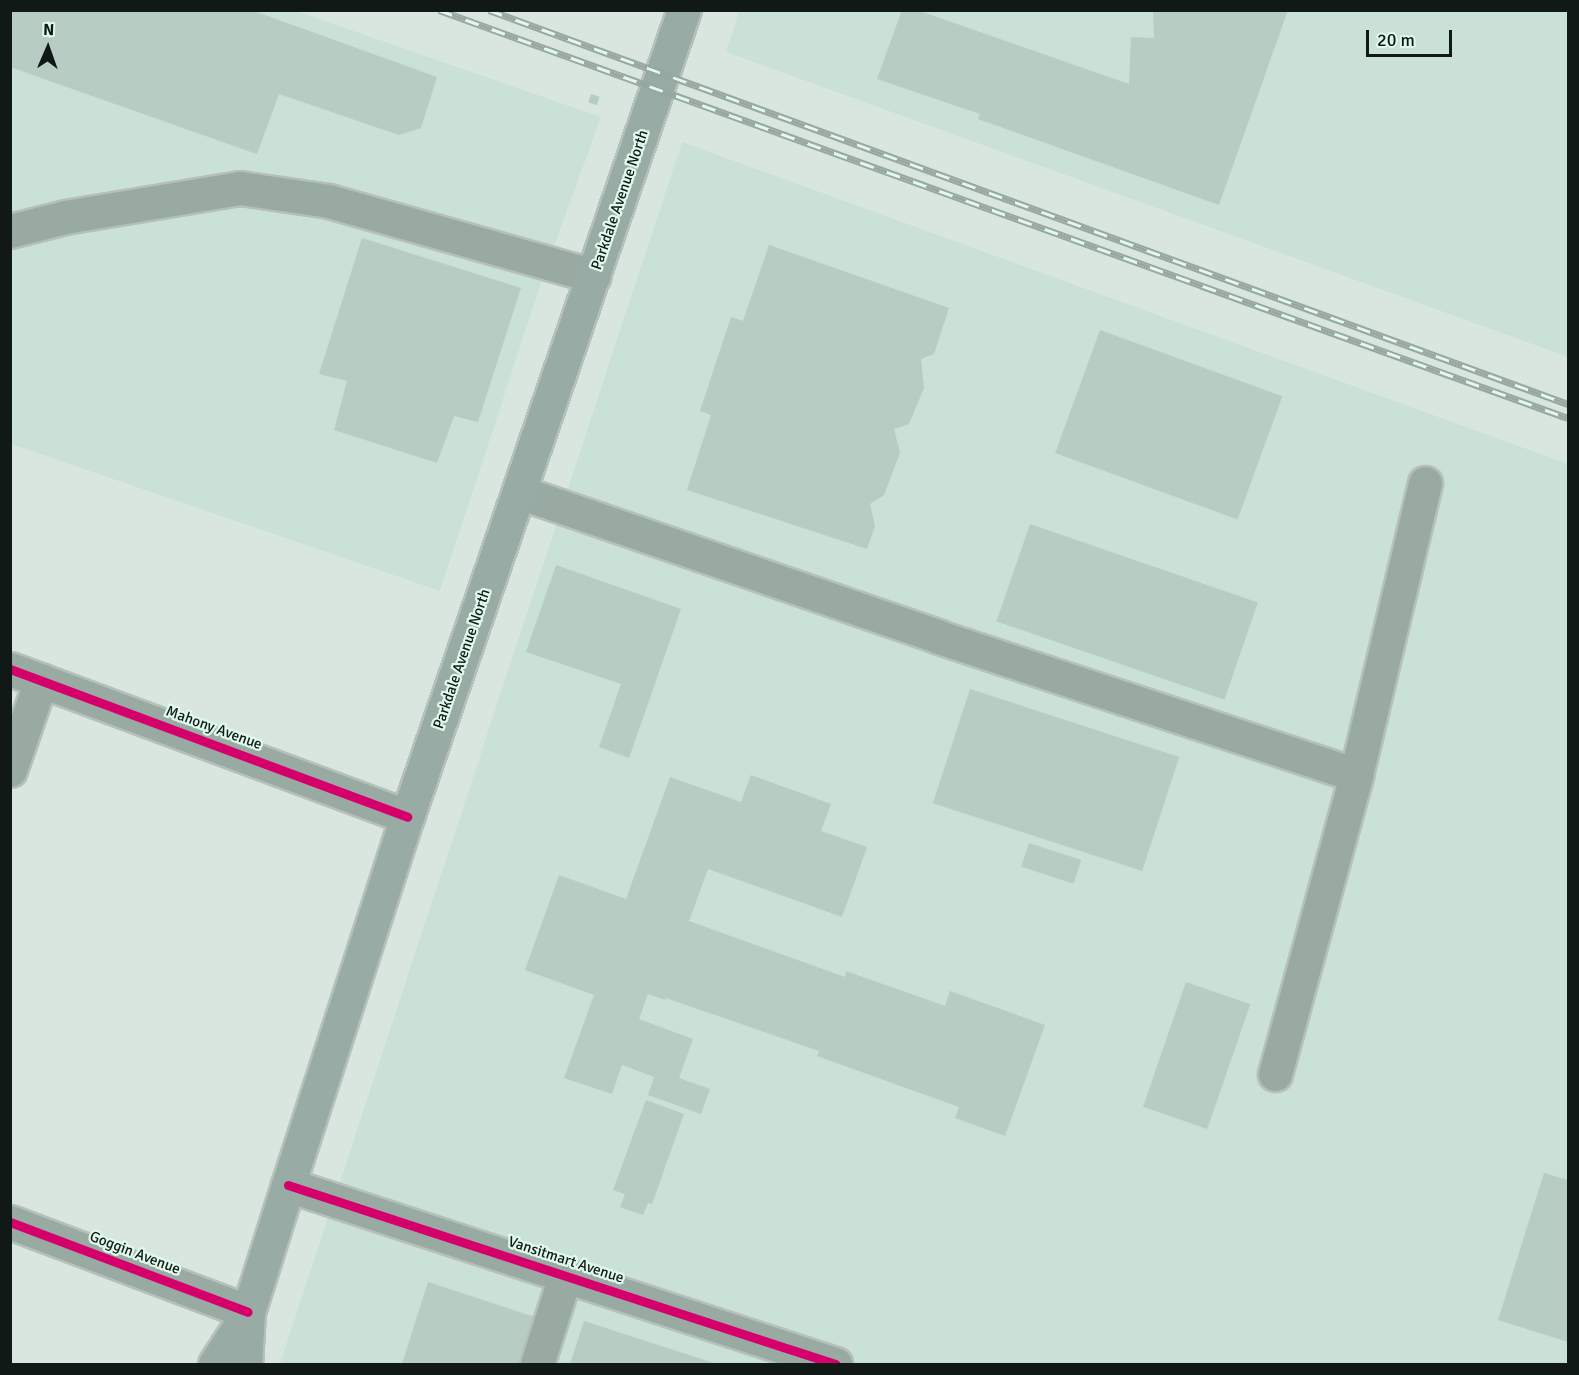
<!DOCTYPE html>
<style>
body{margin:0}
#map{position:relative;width:1579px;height:1375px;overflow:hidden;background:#d9e6e0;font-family:Signika,sans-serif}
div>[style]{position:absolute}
.built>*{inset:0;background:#cae1d6}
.building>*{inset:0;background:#b7ccc2;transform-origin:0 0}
.roads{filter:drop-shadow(2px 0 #b6c0bb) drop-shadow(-2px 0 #b6c0bb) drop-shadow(0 2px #b6c0bb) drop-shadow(0 -2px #b6c0bb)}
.minor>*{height:33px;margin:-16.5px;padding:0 16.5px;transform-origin:16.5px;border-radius:16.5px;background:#99aaa3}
.major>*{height:33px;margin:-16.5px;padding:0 16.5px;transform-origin:16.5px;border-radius:16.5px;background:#98aba4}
.rail>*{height:7px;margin-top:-3.5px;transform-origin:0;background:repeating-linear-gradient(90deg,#e0f9ed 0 14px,#99a7a1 0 28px);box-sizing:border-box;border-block:2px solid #99a7a1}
.cycleway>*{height:9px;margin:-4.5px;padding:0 4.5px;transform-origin:4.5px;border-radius:4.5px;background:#d6006c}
span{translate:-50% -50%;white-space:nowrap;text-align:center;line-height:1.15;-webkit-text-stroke:4.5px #e0f9ed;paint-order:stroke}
.street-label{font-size:15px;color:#101915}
.frame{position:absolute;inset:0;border:12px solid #101915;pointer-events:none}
.north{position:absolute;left:18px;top:18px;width:60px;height:60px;-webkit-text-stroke:4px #e0f9ed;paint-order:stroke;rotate:2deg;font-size:16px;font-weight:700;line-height:24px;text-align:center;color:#101915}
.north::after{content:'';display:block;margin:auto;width:21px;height:27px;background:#101915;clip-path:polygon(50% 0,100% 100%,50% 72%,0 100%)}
.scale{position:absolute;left:1366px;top:30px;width:86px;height:27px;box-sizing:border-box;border:3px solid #101915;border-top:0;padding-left:8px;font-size:18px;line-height:21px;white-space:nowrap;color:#101915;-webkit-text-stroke:4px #e0f9ed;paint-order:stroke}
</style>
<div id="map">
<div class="built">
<i style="clip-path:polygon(11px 11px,296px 11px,601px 117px,544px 274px,440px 591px,11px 444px)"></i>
<i style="clip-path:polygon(739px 11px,1568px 11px,1568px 357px,726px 52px)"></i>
<i style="clip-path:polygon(682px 142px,1568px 464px,1568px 1364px,280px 1364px)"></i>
</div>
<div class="building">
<i style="clip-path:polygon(10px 10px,251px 10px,437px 77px,421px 128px,399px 135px,279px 94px,257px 154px,10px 67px)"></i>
<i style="clip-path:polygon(902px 10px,917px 10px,1129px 84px,1131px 37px,1154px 38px,1153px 10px,1288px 10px,1219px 205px,978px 119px,980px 114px,877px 79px)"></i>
<i style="left:591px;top:94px;width:9px;height:9px;rotate:18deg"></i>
<i style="clip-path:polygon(362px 238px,521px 288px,478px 422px,454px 416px,437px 463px,334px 430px,347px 381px,319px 374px)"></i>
<i style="clip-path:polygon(769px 245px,949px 308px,934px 354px,921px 359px,924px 388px,909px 424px,894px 429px,900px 453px,884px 495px,870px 504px,875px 526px,867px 549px,687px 490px,711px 415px,700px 411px,731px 317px,743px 321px)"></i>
<i style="left:1100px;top:330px;width:194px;height:131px;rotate:20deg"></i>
<i style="left:1030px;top:524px;width:241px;height:103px;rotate:19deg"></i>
<i style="clip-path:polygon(556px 565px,681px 609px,629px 758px,599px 747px,621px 684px,526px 652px)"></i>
<i style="left:970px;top:689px;width:220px;height:120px;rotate:18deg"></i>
<i style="clip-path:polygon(751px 775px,831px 804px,821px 831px,867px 847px,842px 917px,708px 869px,689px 921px,845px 977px,846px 971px,945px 1006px,950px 991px,1045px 1025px,1005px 1136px,955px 1118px,959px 1107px,817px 1056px,819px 1051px,666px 998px,665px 1000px,648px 994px,639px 1019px,693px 1039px,679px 1078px,710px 1089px,701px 1114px,648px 1095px,654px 1077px,622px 1065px,612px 1094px,564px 1078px,594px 995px,525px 970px,559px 875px,626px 899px,670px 777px,741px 802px)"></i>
<i style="left:1029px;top:843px;width:55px;height:25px;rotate:18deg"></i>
<i style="left:1186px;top:982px;width:68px;height:132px;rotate:19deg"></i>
<i style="clip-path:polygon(646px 1100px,684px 1114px,652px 1204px,648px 1203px,643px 1215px,620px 1207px,625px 1194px,613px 1190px)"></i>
<i style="clip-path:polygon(1544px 1173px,1568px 1180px,1568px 1342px,1498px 1320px)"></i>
<i style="clip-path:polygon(428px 1282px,544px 1320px,529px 1364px,402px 1364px)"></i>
<i style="clip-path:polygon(584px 1321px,717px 1364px,570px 1364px)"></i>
</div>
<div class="roads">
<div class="minor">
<i style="left:10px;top:231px;width:57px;rotate:-14.3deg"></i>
<i style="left:65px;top:217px;width:177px;rotate:-9.4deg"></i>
<i style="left:240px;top:188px;width:90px;rotate:8.3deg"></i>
<i style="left:329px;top:201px;width:275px;rotate:15.8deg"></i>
<i style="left:519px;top:492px;width:444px;rotate:19deg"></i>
<i style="left:939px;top:637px;width:439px;rotate:18.3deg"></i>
<i style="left:1356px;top:775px;width:300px;rotate:-76.7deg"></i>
<i style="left:10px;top:669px;width:424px;rotate:20.4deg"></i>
<i style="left:10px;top:770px;width:95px;rotate:-71deg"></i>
<i style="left:1275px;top:1074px;width:310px;rotate:-74.8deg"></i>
<i style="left:288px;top:1185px;width:576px;rotate:18.12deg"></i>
<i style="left:10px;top:1222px;width:254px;rotate:20.7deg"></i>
<i style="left:537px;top:1364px;width:92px;rotate:-72.3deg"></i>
</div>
<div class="major">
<i style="left:215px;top:1364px;width:57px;rotate:-57.1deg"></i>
<i style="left:245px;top:1364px;width:52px;rotate:-86.7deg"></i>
<i style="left:248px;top:1312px;width:133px;rotate:-72.5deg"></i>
<i style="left:288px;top:1185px;width:387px;rotate:-72.1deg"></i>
<i style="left:407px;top:817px;width:853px;rotate:-71.06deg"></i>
</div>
</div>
<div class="rail">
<i style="left:439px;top:10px;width:1200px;rotate:19.87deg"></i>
<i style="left:489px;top:10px;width:1149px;rotate:20.06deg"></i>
</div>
<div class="cycleway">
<i style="left:10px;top:669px;width:424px;rotate:20.4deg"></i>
<i style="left:288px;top:1185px;width:576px;rotate:18.12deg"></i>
<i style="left:10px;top:1222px;width:254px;rotate:20.7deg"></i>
</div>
<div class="street-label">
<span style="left:620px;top:200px;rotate:-71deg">Parkdale Avenue North</span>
<span style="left:462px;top:659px;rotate:-71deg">Parkdale Avenue North</span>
<span style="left:214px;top:728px;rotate:20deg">Mahony Avenue</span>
<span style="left:135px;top:1253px;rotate:21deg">Goggin Avenue</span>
<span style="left:566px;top:1260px;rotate:18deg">Vansitmart Avenue</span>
</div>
<div class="frame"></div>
<div class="north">N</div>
<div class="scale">20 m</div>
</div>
